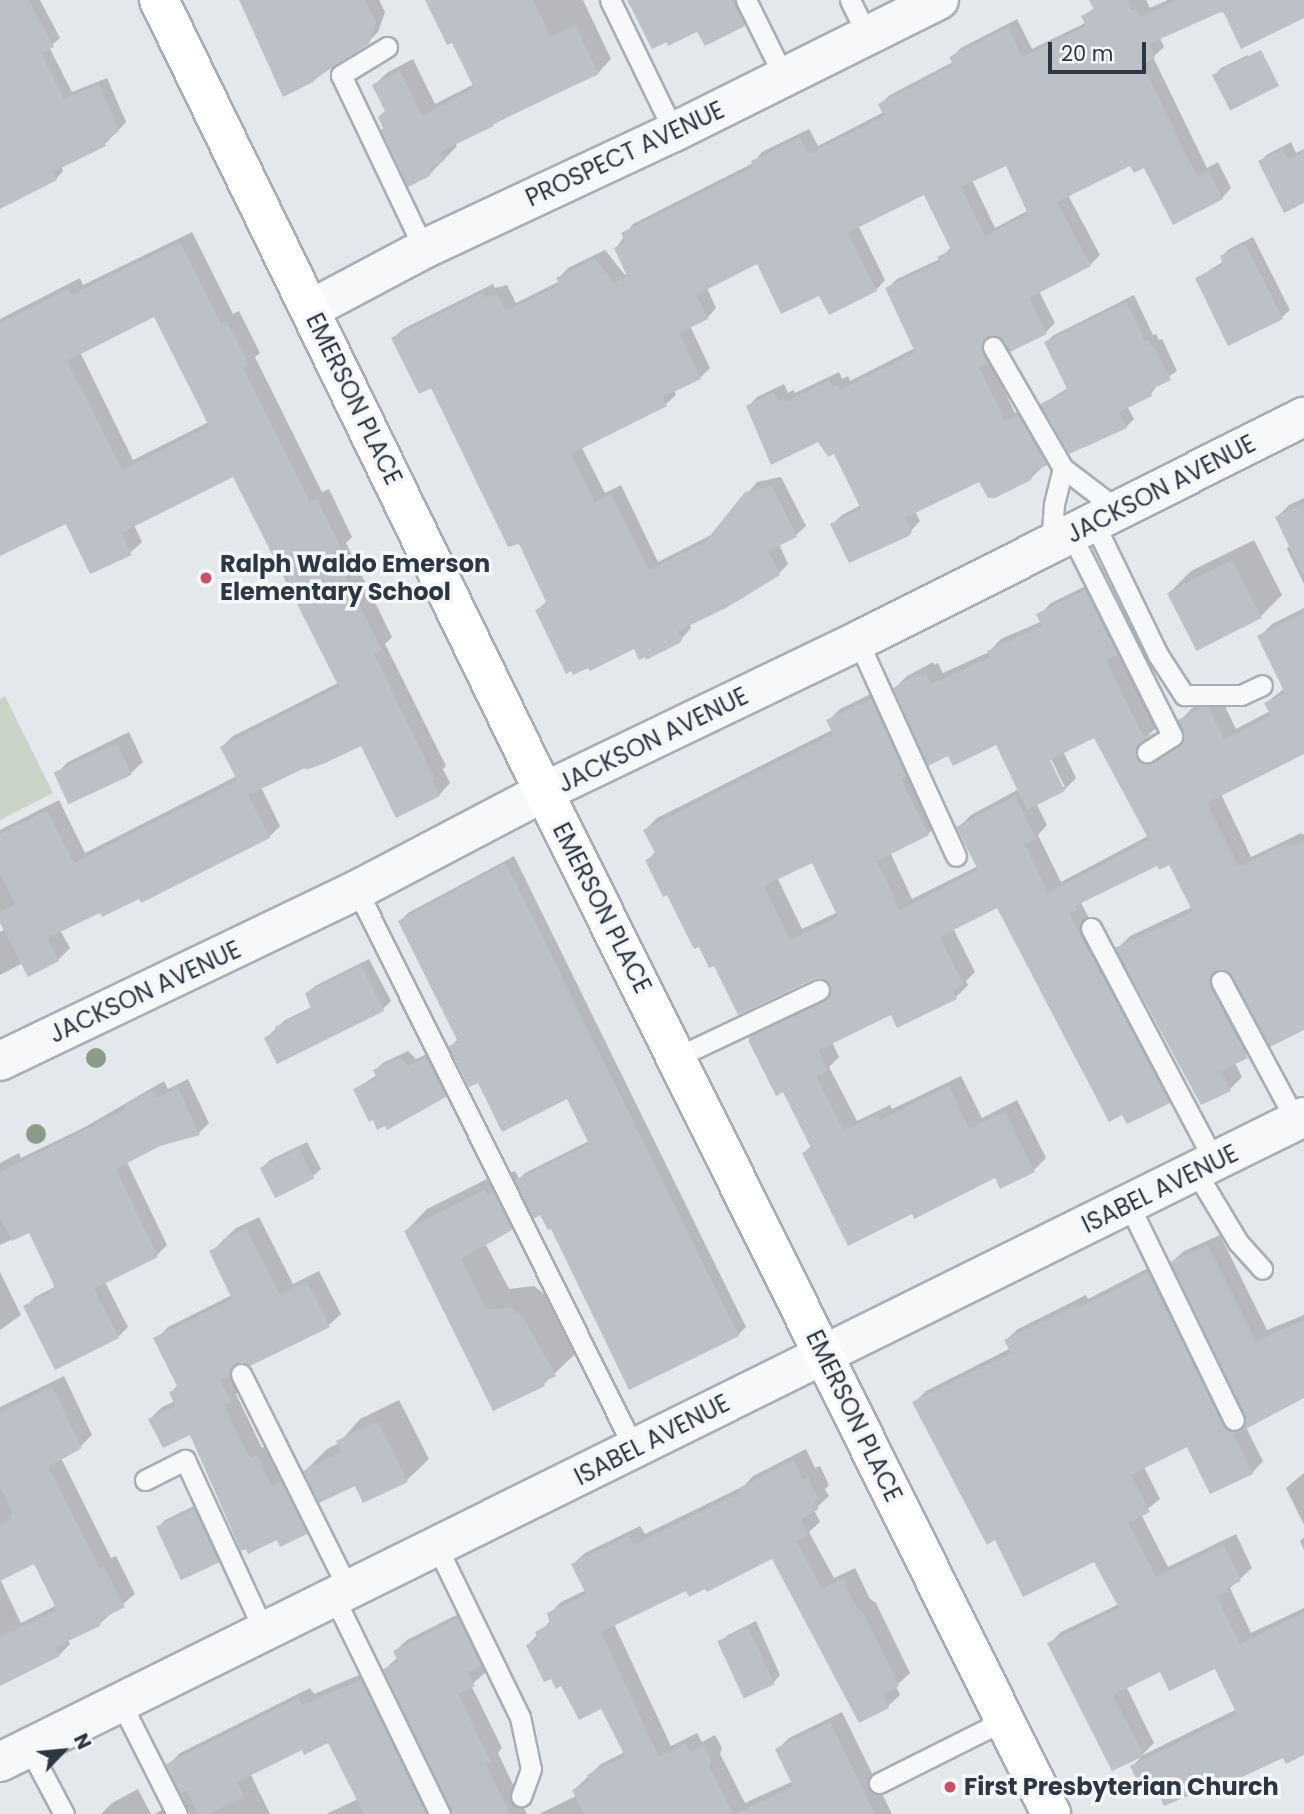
<!DOCTYPE html>
<style>
body{margin:0}
#map{position:relative;width:1304px;height:1814px;overflow:hidden;background:#e4e7eb;font-family:Poppins,sans-serif}
div>[style]{position:absolute}
.green>*{inset:0;background:#cad4c6}
.shadow>*{inset:0;background:#0003}
.building>*{inset:0;background:#bcc1c8;transform-origin:0 0}
.roads{filter:drop-shadow(2px 0 #a9aeb5) drop-shadow(-2px 0 #a9aeb5) drop-shadow(0 2px #a9aeb5) drop-shadow(0 -2px #a9aeb5)}
.lane>*{height:19px;margin:-9.5px;padding:0 9.5px;transform-origin:9.5px;border-radius:9.5px;background:#f7f8f9}
.street>*{height:38px;margin:-19px;padding:0 19px;transform-origin:19px;border-radius:19px;background:#f7f8f9}
.secondary>*{height:38px;margin:-19px;padding:0 19px;transform-origin:19px;border-radius:19px;background:#fff}
.trees>*{width:20px;height:20px;margin:-10px;border-radius:50%;background:#8b9b8a}
.dots>*{width:19px;height:19px;translate:-50% -50%;box-sizing:border-box;border:4px solid #f4f6f8;border-radius:50%}
span{translate:-50% -50%;white-space:nowrap;text-align:center;line-height:1.15;-webkit-text-stroke:7px #f4f6f8;paint-order:stroke}
.street-label{font-size:24px;color:#2d3643}
.poi-label{font-size:24px;color:#2d3643;font-weight:700}
.left{translate:0 -50%;text-align:left}
.north{position:absolute;left:28px;top:1716px;width:70px;height:70px;-webkit-text-stroke:5px #f4f6f8;paint-order:stroke;rotate:64deg;font-size:19px;font-weight:700;line-height:28px;text-align:center;color:#2d3643}
.north::after{content:'';display:block;margin:auto;width:24px;height:32px;background:#2d3643;clip-path:polygon(50% 0,100% 100%,50% 72%,0 100%)}
.scale{position:absolute;left:1048px;top:42px;width:98px;height:32px;box-sizing:border-box;border:4px solid #2d3643;border-top:0;padding-left:9px;font-size:21px;line-height:24px;white-space:nowrap;color:#2d3643;-webkit-text-stroke:5px #f4f6f8;paint-order:stroke}
</style>
<div id="map">
<div class="green">
<i style="clip-path:polygon(5px 696px,53px 793px,0 820px,0 699px)"></i>
</div>
<div class="shadow">
<i style="clip-path:polygon(0 0,40px 0,60px 38px,49px 47px,72px 92px,107px 78px,126px 122px,105px 144px,61px 166px,63px 171px,56px 179px,0 207px)"></i>
<i style="clip-path:polygon(240px 0,379px 0,385px 12px,378px 32px,368px 42px,314px 80px)"></i>
<i style="clip-path:polygon(434px 0,583px 0,611px 59px,598px 73px,455px 143px,457px 146px,429px 175px,387px 111px,374px 85px,388px 72px,413px 59px,435px 104px,474px 84px)"></i>
<i style="clip-path:polygon(629px 0,752px 0,758px 12px,744px 25px,698px 29px)"></i>
<i style="clip-path:polygon(evenodd,1106px 0,1146px 0,1150px 8px,1168px 0,1304px 0,1304px 16px,1215px 12px,1160px 38px,1164px 47px,1153px 57px,1207px 168px,1218px 162px,1231px 188px,1222px 198px,1144px 166px,1131px 163px,1068px 195px,1100px 255px,1090px 265px,1039px 291px,1055px 323px,1046px 332px,1004px 339px,994px 333px,990px 336px,997px 351px,989px 359px,1015px 413px,1028px 407px,1056px 454px,1030px 479px,979px 480px,915px 511px,920px 521px,908px 534px,832px 525px,842px 515px,861px 505px,835px 451px,819px 440px,772px 463px,748px 407px,757px 397px,784px 384px,788px 393px,793px 390px,795px 393px,839px 372px,842px 379px,848px 376px,850px 381px,915px 348px,887px 289px,897px 279px,940px 259px,952px 246px,925px 193px,859px 227px,885px 280px,876px 290px,820px 293px,758px 262px,707px 288px,716px 308px,707px 318px,690px 326px,710px 368px,700px 378px,674px 390px,676px 395px,666px 404px,581px 446px,605px 493px,621px 485px,658px 562px,713px 534px,757px 482px,781px 477px,806px 526px,796px 535px,779px 544px,788px 564px,774px 578px,689px 623px,691px 628px,679px 642px,646px 655px,635px 647px,537px 610px,547px 601px,520px 542px,432px 386px,393px 338px,403px 329px,493px 284px,495px 288px,507px 285px,516px 303px,560px 281px,559px 278px,568px 268px,605px 250px,625px 275px,628px 273px,616px 248px,633px 224px,753px 163px,762px 152px,809px 129px,818px 146px,884px 112px,880px 104px,890px 95px,953px 62px,951px 58px,961px 48px,1017px 19px,1032px 49px,1087px 22px,1083px 16px,1106px 0,1006px 163px,1029px 210px,995px 228px,972px 180px,1006px 163px)"></i>
<i style="clip-path:polygon(1248px 55px,1264px 87px,1214px 76px,1221px 68px)"></i>
<i style="clip-path:polygon(1291px 142px,1296px 153px,1304px 149px,1304px 201px,1260px 161px,1268px 154px)"></i>
<i style="clip-path:polygon(evenodd,192px 232px,233px 314px,239px 311px,260px 353px,255px 357px,322px 492px,329px 489px,352px 537px,346px 543px,392px 637px,385px 644px,446px 766px,443px 769px,450px 783px,439px 795px,361px 743px,306px 765px,261px 787px,280px 826px,269px 837px,60px 930px,70px 948px,58px 960px,23px 963px,0 975px,0 932px,5px 929px,0 919px,0 830px,59px 800px,85px 853px,237px 776px,222px 747px,233px 736px,338px 683px,234px 475px,134px 525px,142px 542px,130px 553px,67px 521px,0 554px,0 319px,80px 278px,83px 285px,192px 232px,155px 314px,209px 422px,133px 460px,80px 352px,155px 314px)"></i>
<i style="clip-path:polygon(1253px 237px,1290px 310px,1282px 317px,1229px 344px,1197px 278px,1224px 261px,1222px 256px,1229px 249px)"></i>
<i style="clip-path:polygon(1134px 295px,1153px 335px,1156px 334px,1159px 340px,1162px 339px,1177px 371px,1158px 384px,1151px 394px,1127px 406px,1134px 419px,1126px 427px,1085px 447px,1042px 404px,1068px 388px,1046px 342px,1054px 335px)"></i>
<i style="clip-path:polygon(1304px 498px,1304px 584px,1287px 549px,1290px 545px,1277px 517px,1289px 505px)"></i>
<i style="clip-path:polygon(1254px 540px,1282px 595px,1260px 617px,1169px 593px,1191px 571px)"></i>
<i style="clip-path:polygon(evenodd,1098px 580px,1161px 724px,1148px 735px,1149px 747px,1161px 753px,1184px 740px,1186px 736px,1180px 721px,1192px 708px,1217px 696px,1220px 696px,1236px 729px,1270px 711px,1266px 703px,1285px 688px,1260px 636px,1272px 624px,1304px 608px,1304px 752px,1221px 794px,1251px 857px,1301px 833px,1304px 835px,1304px 1028px,1220px 966px,1259px 1044px,1235px 1063px,1242px 1077px,1230px 1089px,1118px 948px,1130px 936px,1192px 907px,1169px 863px,1158px 863px,1086px 899px,1081px 903px,1181px 1090px,1169px 1102px,998px 906px,953px 928px,975px 972px,966px 981px,968px 985px,956px 997px,891px 1012px,832px 1042px,839px 1057px,829px 1067px,857px 1121px,890px 1105px,892px 1109px,961px 1076px,982px 1118px,1017px 1100px,1046px 1158px,1034px 1170px,1001px 1186px,996px 1176px,913px 1212px,804px 1153px,812px 1145px,784px 1090px,750px 1037px,763px 1025px,833px 992px,831px 983px,821px 976px,715px 964px,647px 861px,656px 851px,645px 830px,657px 818px,832px 730px,828px 721px,840px 709px,883px 688px,940px 822px,928px 834px,890px 852px,912px 899px,978px 866px,959px 827px,971px 815px,1019px 789px,997px 743px,949px 754px,895px 688px,907px 676px,933px 662px,934px 665px,938px 663px,943px 673px,989px 652px,1001px 639px,1042px 621px,1039px 615px,1051px 603px,1098px 580px,1095px 736px,1148px 836px,1061px 882px,1038px 835px,1047px 825px,1036px 803px,1064px 790px,1076px 778px,1063px 751px,1095px 736px,1098px 580px,1047px 751px,1065px 787px,1061px 787px,1044px 752px,1047px 751px,1098px 580px,813px 860px,838px 912px,802px 929px,777px 877px,813px 860px)"></i>
<i style="clip-path:polygon(129px 732px,143px 762px,131px 773px,70px 803px,56px 774px,68px 762px)"></i>
<i style="clip-path:polygon(514px 856px,746px 1327px,738px 1335px,551px 1226px,541px 1213px,531px 1209px,511px 1229px,485px 1243px,509px 1289px,534px 1286px,545px 1295px,576px 1353px,544px 1384px,406px 1231px,427px 1209px,507px 1169px,509px 1173px,515px 1171px,519px 1179px,525px 1173px,589px 1141px,568px 1097px,478px 1081px,450px 1047px,458px 1039px,400px 921px,408px 913px)"></i>
<i style="clip-path:polygon(369px 959px,391px 1001px,383px 1009px,266px 1038px,285px 1020px,312px 1007px,307px 993px,315px 986px)"></i>
<i style="clip-path:polygon(408px 1051px,416px 1059px,434px 1051px,453px 1088px,445px 1096px,355px 1089px,377px 1075px,375px 1070px,383px 1063px)"></i>
<i style="clip-path:polygon(188px 1079px,209px 1123px,199px 1133px,160px 1145px,127px 1162px,167px 1245px,157px 1255px,105px 1282px,128px 1327px,118px 1337px,25px 1307px,35px 1297px,55px 1287px,30px 1231px,0 1245px,0 1163px,19px 1153px,21px 1158px,85px 1127px,164px 1081px,168px 1089px)"></i>
<i style="clip-path:polygon(307px 1142px,321px 1169px,313px 1176px,262px 1168px,270px 1160px)"></i>
<i style="clip-path:polygon(259px 1217px,293px 1284px,319px 1271px,341px 1314px,329px 1325px,242px 1360px,233px 1370px,242px 1389px,236px 1394px,262px 1448px,269px 1444px,318px 1520px,306px 1532px,191px 1432px,150px 1419px,162px 1407px,175px 1401px,171px 1392px,178px 1385px,156px 1339px,168px 1327px,232px 1295px,211px 1252px,236px 1228px)"></i>
<i style="clip-path:polygon(1220px 1235px,1267px 1330px,1304px 1315px,1304px 1397px,1246px 1427px,1263px 1461px,1252px 1473px,1188px 1445px,1144px 1467px,1160px 1499px,1141px 1514px,1168px 1567px,1236px 1534px,1252px 1568px,1230px 1588px,1251px 1633px,1304px 1608px,1304px 1745px,1205px 1787px,1158px 1789px,1132px 1767px,1143px 1755px,1237px 1709px,1216px 1666px,1160px 1670px,1126px 1686px,1154px 1743px,1143px 1754px,1050px 1643px,1061px 1632px,1119px 1604px,1095px 1559px,996px 1538px,915px 1402px,926px 1391px,1011px 1348px,1006px 1340px,1018px 1329px,1086px 1295px,1088px 1299px,1160px 1262px,1234px 1414px,1248px 1421px,1172px 1262px,1184px 1251px)"></i>
<i style="clip-path:polygon(0 1272px,21px 1315px,0 1330px)"></i>
<i style="clip-path:polygon(evenodd,64px 1376px,92px 1435px,81px 1446px,61px 1458px,111px 1558px,116px 1556px,135px 1594px,99px 1624px,68px 1639px,70px 1644px,59px 1655px,0 1683px,0 1407px,64px 1376px,35px 1562px,57px 1605px,21px 1623px,0 1579px,35px 1562px)"></i>
<i style="clip-path:polygon(399px 1400px,429px 1459px,407px 1480px,356px 1483px,305px 1471px,327px 1449px,339px 1443px,360px 1419px)"></i>
<i style="clip-path:polygon(806px 1449px,815px 1468px,820px 1466px,829px 1485px,825px 1489px,829px 1496px,814px 1510px,820px 1522px,809px 1532px,834px 1578px,855px 1568px,870px 1599px,876px 1603px,910px 1673px,896px 1686px,900px 1695px,888px 1706px,772px 1557px,706px 1587px,687px 1588px,614px 1624px,671px 1746px,697px 1733px,702px 1742px,715px 1735px,722px 1748px,720px 1754px,745px 1803px,793px 1781px,777px 1750px,789px 1738px,842px 1712px,892px 1814px,539px 1814px,576px 1796px,574px 1790px,601px 1764px,625px 1752px,602px 1706px,562px 1684px,528px 1645px,551px 1620px,549px 1614px,561px 1602px,586px 1590px,573px 1564px,585px 1553px,640px 1526px,645px 1534px,744px 1486px,753px 1476px)"></i>
<i style="clip-path:polygon(1304px 1473px,1304px 1525px,1286px 1488px)"></i>
<i style="clip-path:polygon(202px 1502px,225px 1553px,218px 1561px,158px 1528px,165px 1520px)"></i>
<i style="clip-path:polygon(1304px 1537px,1304px 1550px,1300px 1541px)"></i>
<i style="clip-path:polygon(470px 1608px,492px 1653px,481px 1664px,486px 1672px,471px 1685px,502px 1748px,498px 1753px,527px 1814px,326px 1814px,358px 1799px,329px 1740px,303px 1748px,250px 1773px,270px 1814px,154px 1814px,176px 1803px,183px 1813px,190px 1814px,168px 1765px,180px 1753px,310px 1688px,314px 1694px,373px 1669px,446px 1813px,453px 1814px,385px 1669px,398px 1657px,395px 1651px,407px 1640px)"></i>
<i style="clip-path:polygon(756px 1621px,780px 1675px,773px 1683px,720px 1642px,728px 1635px)"></i>
<i style="clip-path:polygon(138px 1789px,151px 1814px,101px 1814px,112px 1803px)"></i>
</div>
<div class="building">
<i style="clip-path:polygon(0 0,29px 0,54px 47px,41px 53px,64px 99px,99px 84px,119px 131px,104px 142px,106px 146px,53px 172px,57px 180px,0 209px)"></i>
<i style="clip-path:polygon(239px 0,365px 0,376px 22px,369px 44px,313px 79px,315px 81px,283px 97px)"></i>
<i style="clip-path:polygon(425px 0,533px 0,551px 37px,575px 25px,599px 74px,492px 124px,494px 126px,440px 152px,444px 161px,430px 168px,430px 176px,408px 187px,381px 130px,383px 128px,378px 117px,385px 111px,372px 85px,400px 71px,422px 116px,474px 88px,452px 43px,447px 45px)"></i>
<i style="clip-path:polygon(627px 0,732px 0,745px 26px,705px 46px,697px 32px,668px 46px,667px 42px,652px 49px)"></i>
<i style="clip-path:polygon(evenodd,1089px 0,1127px 0,1132px 11px,1136px 8px,1140px 17px,1177px 0,1304px 0,1304px 18px,1241px 49px,1223px 11px,1149px 44px,1155px 58px,1142px 64px,1197px 176px,1208px 171px,1223px 199px,1173px 225px,1144px 168px,1134px 173px,1130px 166px,1057px 202px,1091px 266px,1029px 298px,1047px 334px,1010px 352px,1000px 337px,987px 336px,981px 348px,988px 363px,979px 367px,1005px 421px,1018px 415px,1047px 465px,1033px 472px,1031px 480px,995px 498px,988px 498px,979px 482px,905px 518px,912px 532px,909px 536px,849px 563px,830px 524px,861px 509px,834px 454px,828px 457px,818px 442px,771px 465px,746px 406px,774px 392px,778px 401px,783px 399px,785px 402px,829px 380px,833px 387px,838px 385px,840px 390px,915px 352px,885px 288px,940px 262px,937px 257px,951px 250px,924px 195px,847px 233px,877px 291px,829px 315px,819px 296px,781px 314px,757px 264px,696px 295px,708px 319px,679px 333px,701px 379px,663px 397px,667px 406px,571px 454px,595px 502px,611px 494px,649px 570px,705px 542px,745px 492px,772px 486px,797px 537px,768px 551px,780px 575px,726px 608px,678px 631px,682px 639px,680px 643px,646px 660px,645px 657px,639px 660px,634px 649px,590px 671px,588px 668px,573px 675px,571px 671px,566px 674px,535px 610px,547px 604px,519px 544px,508px 547px,431px 388px,419px 394px,391px 338px,483px 292px,485px 297px,497px 294px,506px 311px,560px 285px,556px 278px,595px 258px,614px 284px,627px 276px,614px 248px,625px 242px,621px 233px,753px 167px,751px 161px,800px 137px,808px 154px,884px 116px,878px 104px,953px 65px,949px 57px,1008px 27px,1022px 57px,1086px 26px,1081px 16px,1094px 10px,1089px 0,1006px 166px,1028px 214px,985px 236px,961px 187px,1006px 166px)"></i>
<i style="left:1261px;top:50px;width:40px;height:55px;rotate:63deg"></i>
<i style="clip-path:polygon(1283px 149px,1288px 159px,1304px 152px,1304px 203px,1284px 213px,1258px 161px)"></i>
<i style="clip-path:polygon(evenodd,180px 242px,221px 324px,227px 321px,249px 365px,243px 368px,310px 502px,317px 499px,342px 549px,334px 553px,382px 650px,374px 654px,435px 779px,432px 781px,440px 796px,396px 818px,361px 746px,325px 763px,306px 770px,305px 768px,248px 795px,270px 838px,141px 903px,139px 899px,102px 917px,100px 913px,47px 938px,59px 961px,28px 977px,0 923px,0 912px,15px 904px,0 874px,0 834px,47px 810px,74px 863px,237px 780px,220px 747px,339px 687px,233px 477px,121px 533px,132px 555px,90px 574px,66px 524px,0 556px,0 323px,68px 289px,71px 295px,180px 242px,154px 317px,209px 426px,122px 470px,67px 361px,154px 317px)"></i>
<i style="clip-path:polygon(1245px 244px,1283px 319px,1228px 346px,1195px 278px,1223px 264px,1220px 256px)"></i>
<i style="clip-path:polygon(1126px 302px,1145px 341px,1148px 340px,1151px 347px,1154px 345px,1171px 380px,1150px 390px,1152px 396px,1119px 412px,1127px 428px,1069px 454px,1040px 404px,1068px 391px,1044px 342px)"></i>
<i style="clip-path:polygon(1304px 503px,1304px 577px,1275px 517px)"></i>
<i style="left:1232px;top:560px;width:65px;height:73px;rotate:63deg"></i>
<i style="clip-path:polygon(evenodd,1085px 590px,1118px 655px,1106px 660px,1130px 709px,1144px 737px,1156px 732px,1136px 747px,1137px 759px,1147px 764px,1179px 746px,1184px 736px,1178px 720px,1203px 707px,1208px 707px,1224px 739px,1271px 716px,1264px 703px,1285px 693px,1257px 636px,1304px 613px,1304px 754px,1207px 803px,1239px 867px,1288px 843px,1290px 847px,1304px 841px,1304px 1030px,1270px 1047px,1231px 975px,1222px 969px,1215px 971px,1209px 980px,1210px 987px,1248px 1058px,1221px 1071px,1231px 1091px,1201px 1105px,1115px 948px,1193px 912px,1169px 865px,1159px 870px,1157px 866px,1075px 906px,1077px 910px,1069px 914px,1170px 1103px,1127px 1124px,1122px 1115px,1109px 1122px,997px 908px,940px 937px,964px 985px,953px 990px,957px 999px,897px 1028px,891px 1015px,819px 1050px,828px 1070px,816px 1076px,844px 1131px,877px 1115px,880px 1120px,949px 1086px,969px 1129px,1005px 1111px,1035px 1172px,1000px 1189px,995px 1178px,914px 1219px,912px 1214px,848px 1246px,802px 1153px,811px 1148px,783px 1092px,776px 1096px,749px 1042px,749px 1037px,825px 1001px,831px 992px,830px 984px,821px 978px,814px 979px,738px 1015px,714px 966px,709px 968px,699px 947px,694px 949px,667px 895px,663px 897px,645px 860px,656px 855px,643px 830px,833px 734px,826px 720px,871px 699px,906px 776px,901px 779px,929px 835px,877px 861px,900px 910px,978px 870px,956px 827px,1015px 796px,1036px 839px,1025px 844px,1048px 893px,1149px 840px,1094px 738px,1050px 760px,1065px 791px,1027px 810px,996px 745px,953px 766px,948px 756px,928px 766px,893px 688px,921px 673px,922px 676px,926px 674px,931px 684px,990px 657px,987px 651px,1042px 626px,1036px 614px,1085px 590px,812px 863px,838px 917px,790px 940px,764px 886px,812px 863px)"></i>
<i style="left:117px;top:743px;width:35px;height:70px;rotate:65deg"></i>
<i style="clip-path:polygon(506px 863px,739px 1336px,629px 1390px,551px 1229px,548px 1230px,540px 1215px,534px 1219px,515px 1180px,589px 1144px,567px 1099px,502px 1132px,478px 1083px,469px 1087px,448px 1046px,458px 1042px,398px 921px)"></i>
<i style="clip-path:polygon(361px 965px,384px 1011px,277px 1064px,264px 1038px,277px 1031px,275px 1027px,311px 1009px,305px 993px)"></i>
<i style="clip-path:polygon(400px 1057px,408px 1066px,426px 1057px,446px 1097px,387px 1130px,385px 1126px,377px 1130px,373px 1120px,369px 1122px,353px 1089px,377px 1078px,373px 1070px)"></i>
<i style="clip-path:polygon(178px 1088px,200px 1135px,160px 1146px,116px 1169px,158px 1257px,94px 1289px,119px 1338px,55px 1370px,23px 1306px,54px 1290px,53px 1283px,29px 1233px,12px 1241px,0 1217px,0 1172px,126px 1109px,124px 1105px,153px 1090px,157px 1098px)"></i>
<i style="left:299px;top:1148px;width:34px;height:44px;rotate:63deg"></i>
<i style="clip-path:polygon(485px 1189px,487px 1194px,493px 1191px,512px 1230px,461px 1259px,487px 1310px,511px 1307px,523px 1317px,556px 1376px,543px 1382px,545px 1386px,493px 1411px,404px 1231px)"></i>
<i style="clip-path:polygon(246px 1228px,280px 1295px,307px 1281px,330px 1327px,250px 1366px,242px 1362px,235px 1363px,229px 1376px,220px 1380px,231px 1402px,224px 1405px,250px 1458px,257px 1455px,272px 1486px,281px 1481px,307px 1534px,280px 1547px,277px 1540px,248px 1554px,246px 1549px,241px 1551px,190px 1435px,163px 1448px,148px 1419px,175px 1406px,169px 1392px,178px 1388px,153px 1338px,232px 1299px,209px 1251px,224px 1243px,222px 1240px)"></i>
<i style="clip-path:polygon(1208px 1245px,1256px 1341px,1304px 1320px,1304px 1398px,1234px 1435px,1253px 1474px,1210px 1494px,1187px 1447px,1131px 1475px,1150px 1512px,1128px 1523px,1156px 1577px,1224px 1545px,1241px 1581px,1226px 1588px,1228px 1592px,1217px 1597px,1240px 1644px,1304px 1612px,1304px 1755px,1286px 1764px,1283px 1758px,1212px 1791px,1205px 1789px,1164px 1806px,1157px 1791px,1145px 1797px,1130px 1766px,1237px 1714px,1215px 1669px,1169px 1691px,1160px 1672px,1113px 1695px,1144px 1756px,1112px 1771px,1047px 1643px,1119px 1608px,1094px 1562px,1023px 1597px,995px 1540px,987px 1545px,912px 1402px,1011px 1353px,1004px 1340px,1074px 1306px,1076px 1309px,1148px 1273px,1223px 1425px,1232px 1432px,1240px 1431px,1246px 1422px,1245px 1415px,1170px 1262px)"></i>
<i style="clip-path:polygon(52px 1386px,82px 1448px,48px 1467px,100px 1568px,104px 1566px,125px 1607px,101px 1619px,100px 1626px,55px 1647px,60px 1656px,0 1686px,0 1637px,57px 1610px,34px 1564px,0 1581px,0 1525px,12px 1519px,10px 1515px,13px 1514px,0 1487px,0 1413px)"></i>
<i style="clip-path:polygon(377px 1421px,408px 1482px,363px 1503px,355px 1486px,319px 1503px,303px 1471px,341px 1452px,336px 1441px)"></i>
<i style="clip-path:polygon(794px 1460px,803px 1479px,808px 1477px,818px 1498px,814px 1501px,819px 1509px,801px 1519px,809px 1535px,796px 1541px,822px 1589px,843px 1579px,858px 1610px,865px 1615px,899px 1686px,883px 1695px,889px 1708px,859px 1723px,772px 1559px,707px 1592px,705px 1589px,689px 1597px,686px 1591px,601px 1632px,659px 1757px,685px 1743px,690px 1752px,703px 1745px,711px 1761px,709px 1766px,733px 1814px,584px 1814px,572px 1790px,590px 1781px,587px 1775px,625px 1756px,601px 1709px,579px 1720px,561px 1686px,556px 1689px,551px 1679px,544px 1682px,526px 1645px,538px 1639px,535px 1632px,550px 1624px,547px 1613px,586px 1594px,571px 1564px,628px 1536px,633px 1545px,741px 1492px,739px 1488px)"></i>
<i style="left:194px;top:1509px;width:59px;height:42px;rotate:65deg"></i>
<i style="clip-path:polygon(458px 1618px,481px 1666px,468px 1672px,475px 1686px,458px 1694px,491px 1762px,486px 1764px,510px 1814px,452px 1814px,383px 1669px,398px 1662px,393px 1651px)"></i>
<i style="left:748px;top:1627px;width:63px;height:34px;rotate:65deg"></i>
<i style="clip-path:polygon(361px 1680px,426px 1814px,364px 1814px,328px 1743px,304px 1755px,302px 1750px,237px 1782px,244px 1797px,209px 1814px,198px 1814px,186px 1790px,180px 1794px,166px 1764px,298px 1698px,302px 1705px)"></i>
<i style="clip-path:polygon(830px 1722px,875px 1814px,735px 1814px,793px 1786px,775px 1749px)"></i>
</div>
<div class="roads">
<div class="lane">
<i style="left:610px;top:0;width:147px;rotate:64.1deg"></i>
<i style="left:746px;top:0;width:86px;rotate:63.7deg"></i>
<i style="left:850px;top:0;width:39px;rotate:64deg"></i>
<i style="left:387px;top:47px;width:54px;rotate:148.7deg"></i>
<i style="left:341px;top:75px;width:193px;rotate:64.5deg"></i>
<i style="left:993px;top:347px;width:140px;rotate:60deg"></i>
<i style="left:1063px;top:468px;width:69px;rotate:37.4deg"></i>
<i style="left:1094px;top:523px;width:147px;rotate:64.1deg"></i>
<i style="left:1158px;top:655px;width:48px;rotate:57deg"></i>
<i style="left:1184px;top:695px;width:57px"></i>
<i style="left:1241px;top:695px;width:23px;rotate:-25deg"></i>
<i style="left:1071px;top:534px;width:226px;rotate:63.4deg"></i>
<i style="left:1172px;top:736px;width:30px;rotate:147deg"></i>
<i style="left:1051px;top:545px;width:41px;rotate:-85.8deg"></i>
<i style="left:1054px;top:504px;width:37px;rotate:-76deg"></i>
<i style="left:858px;top:641px;width:236px;rotate:65.5deg"></i>
<i style="left:357px;top:890px;width:625px;rotate:63.6deg"></i>
<i style="left:1091px;top:928px;width:265px;rotate:62.1deg"></i>
<i style="left:1221px;top:981px;width:159px;rotate:61.8deg"></i>
<i style="left:677px;top:1057px;width:157px;rotate:-25.3deg"></i>
<i style="left:1196px;top:1172px;width:82px;rotate:59deg"></i>
<i style="left:1238px;top:1242px;width:36px;rotate:48deg"></i>
<i style="left:1129px;top:1205px;width:239px;rotate:64deg"></i>
<i style="left:241px;top:1374px;width:242px;rotate:63.5deg"></i>
<i style="left:145px;top:1480px;width:45px;rotate:-26.6deg"></i>
<i style="left:185px;top:1460px;width:191px;rotate:65.2deg"></i>
<i style="left:437px;top:1547px;width:189px;rotate:64deg"></i>
<i style="left:520px;top:1717px;width:53px;rotate:78.1deg"></i>
<i style="left:531px;top:1769px;width:29px;rotate:110deg"></i>
<i style="left:334px;top:1597px;width:242px;rotate:64deg"></i>
<i style="left:121px;top:1703px;width:124px;rotate:63.2deg"></i>
<i style="left:29px;top:1748px;width:75px;rotate:62.1deg"></i>
<i style="left:879px;top:1783px;width:141px;rotate:-26.6deg"></i>
</div>
<div class="street">
<i style="left:311px;top:309px;width:128px;rotate:-28deg"></i>
<i style="left:424px;top:249px;width:276px;rotate:-25.1deg"></i>
<i style="left:674px;top:132px;width:296px;rotate:-26.5deg"></i>
<i style="left:0;top:1061px;width:396px;rotate:-25.6deg"></i>
<i style="left:357px;top:890px;width:211px;rotate:-27.7deg"></i>
<i style="left:544px;top:792px;width:348px;rotate:-25.7deg"></i>
<i style="left:858px;top:641px;width:499px;rotate:-26.7deg"></i>
<i style="left:0;top:1762px;width:1455px;rotate:-26.32deg"></i>
</div>
<div class="secondary">
<i style="left:159px;top:0;width:881px;rotate:64.08deg"></i>
<i style="left:544px;top:792px;width:1141px;rotate:63.61deg"></i>
</div>
</div>
<div class="trees">
<i style="left:96px;top:1058px"></i>
<i style="left:36px;top:1134px"></i>
</div>
<div class="dots">
<i style="left:206px;top:578px;background:#c6536a"></i>
<i style="left:950px;top:1787px;background:#c6536a"></i>
</div>
<div class="street-label">
<span style="left:625px;top:154px;rotate:-25deg">PROSPECT AVENUE</span>
<span style="left:354px;top:399px;rotate:64deg">EMERSON PLACE</span>
<span style="left:1161px;top:489px;rotate:-27deg">JACKSON AVENUE</span>
<span style="left:653px;top:740px;rotate:-26deg">JACKSON AVENUE</span>
<span style="left:602px;top:908px;rotate:63deg">EMERSON PLACE</span>
<span style="left:145px;top:992px;rotate:-25deg">JACKSON AVENUE</span>
<span style="left:1160px;top:1189px;rotate:-26deg">ISABEL AVENUE</span>
<span style="left:854px;top:1416px;rotate:64deg">EMERSON PLACE</span>
<span style="left:652px;top:1440px;rotate:-27deg">ISABEL AVENUE</span>
</div>
<div class="poi-label">
<span class="left" style="left:220px;top:578px">Ralph Waldo Emerson<br>Elementary School</span>
<span class="left" style="left:964px;top:1787px">First Presbyterian Church</span>
</div>
<div class="north">N</div>
<div class="scale">20 m</div>
</div>
